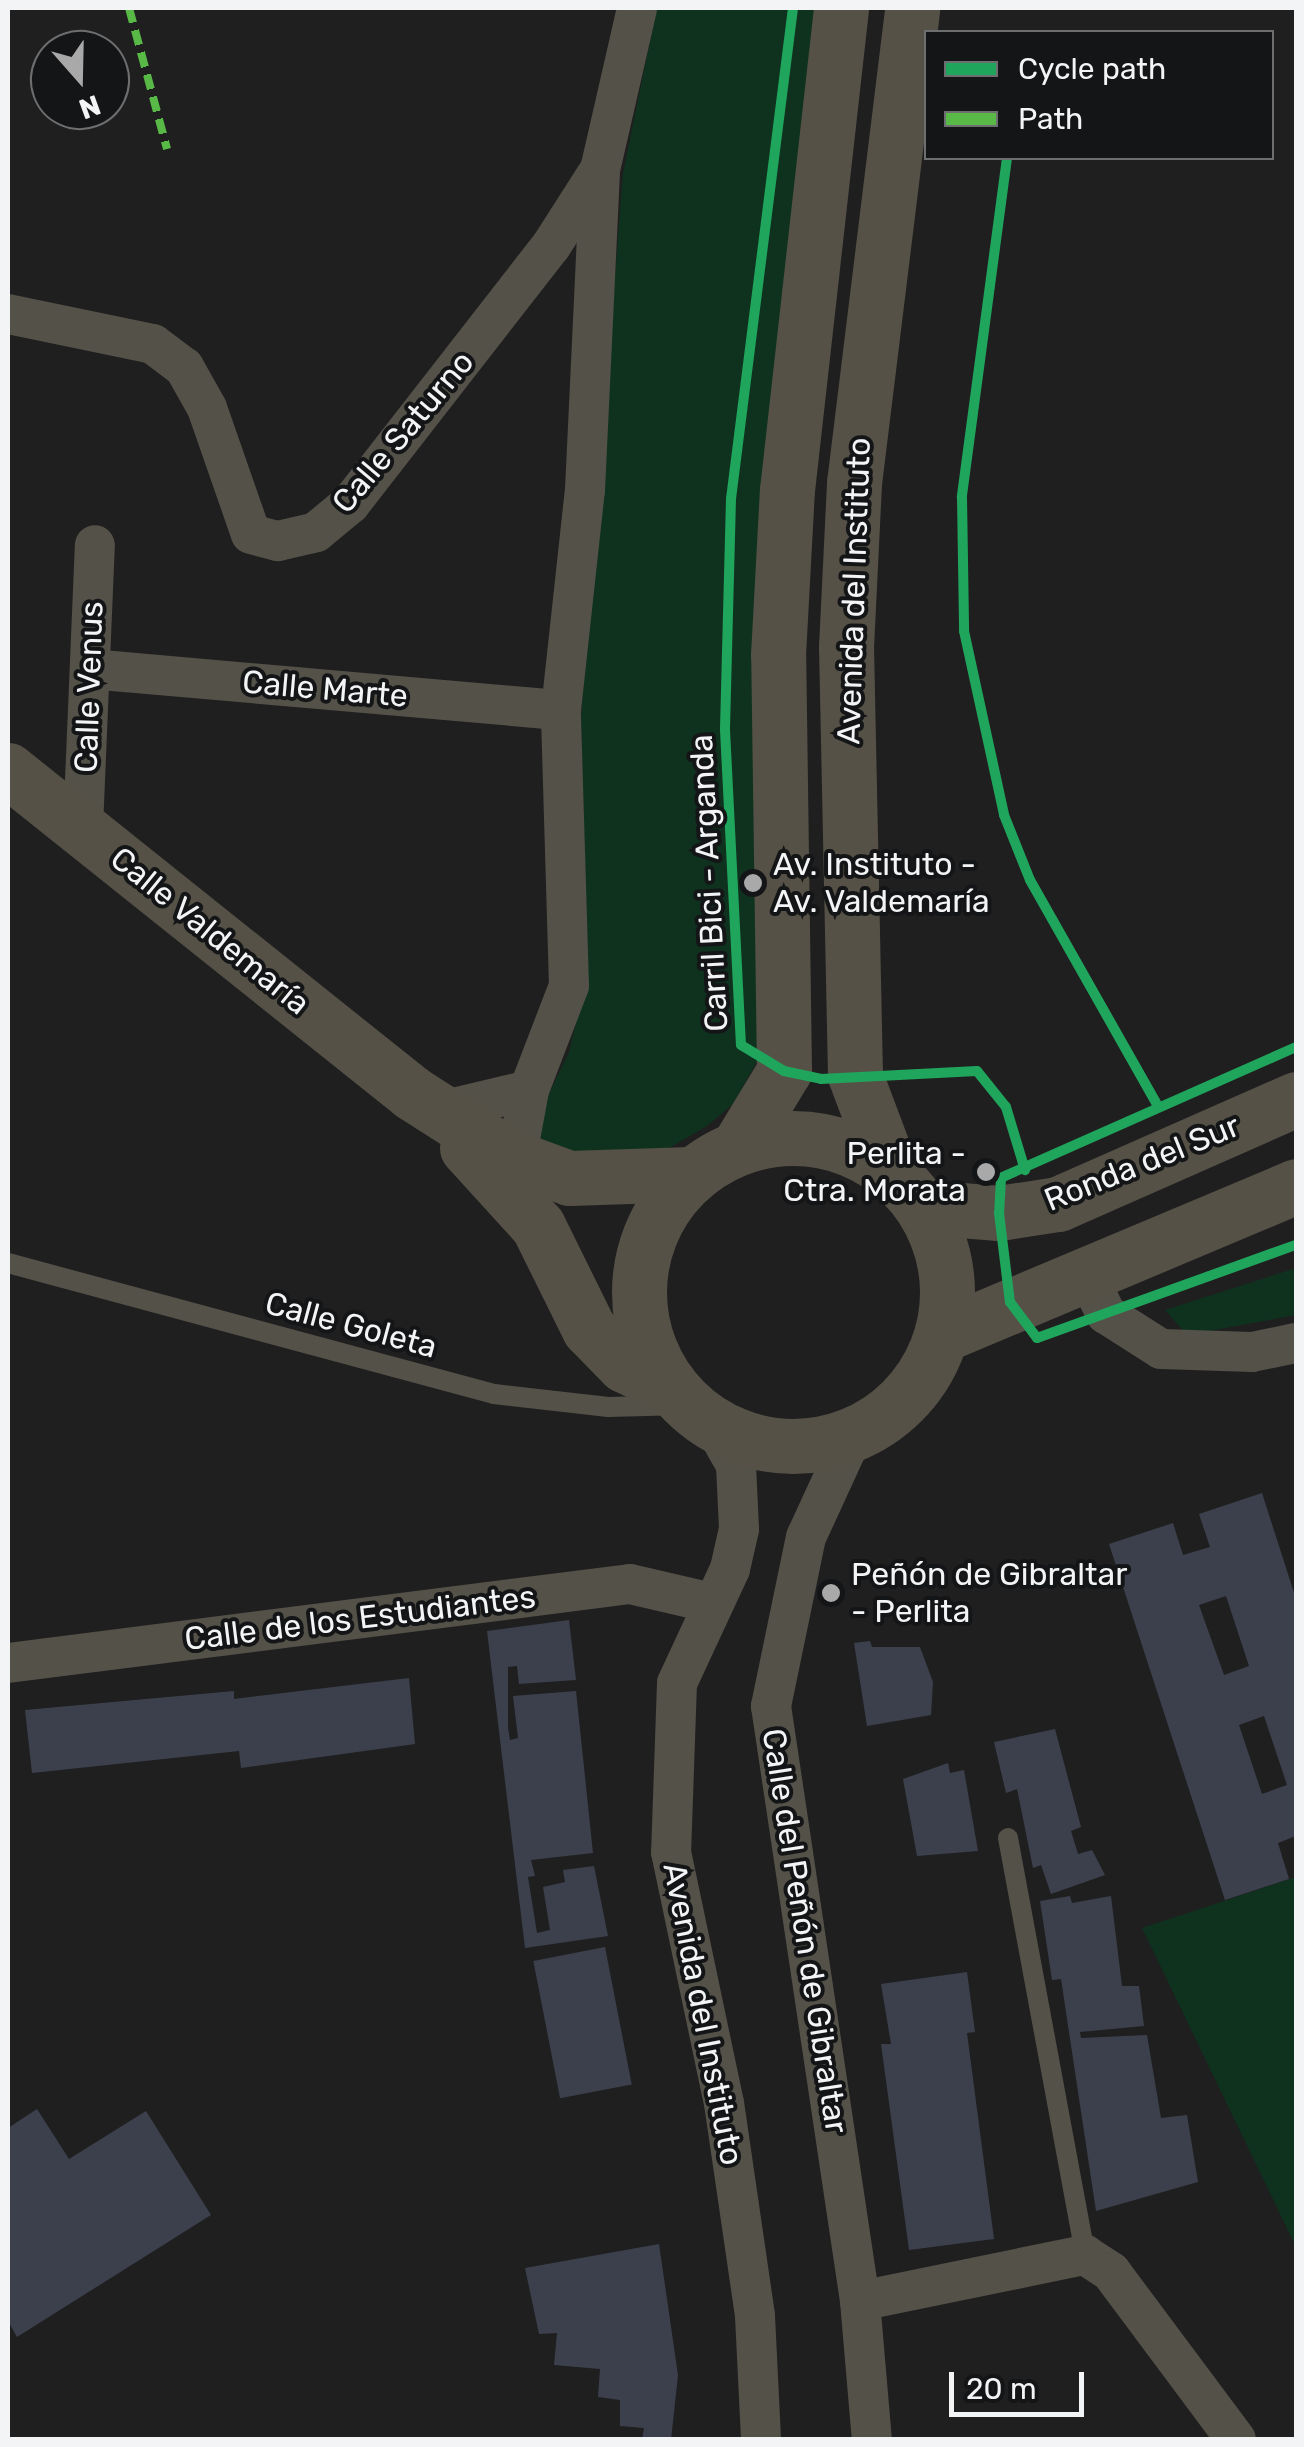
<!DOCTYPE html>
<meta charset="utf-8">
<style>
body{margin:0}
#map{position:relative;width:1304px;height:2447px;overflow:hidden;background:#1f1f20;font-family:Rubik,sans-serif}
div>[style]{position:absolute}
.green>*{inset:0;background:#0f321f}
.building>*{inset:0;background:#3c404d;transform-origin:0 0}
.lane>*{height:20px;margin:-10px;padding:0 10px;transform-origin:10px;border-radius:10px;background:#545148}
.street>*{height:40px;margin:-20px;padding:0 20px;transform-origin:20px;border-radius:20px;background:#545148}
.secondary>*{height:55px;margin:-27.5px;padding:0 27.5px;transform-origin:27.5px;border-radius:27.5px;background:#555146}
.secondary>.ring{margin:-27.5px;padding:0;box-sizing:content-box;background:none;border:55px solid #555146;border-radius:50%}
.quiet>*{height:8px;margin-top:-4px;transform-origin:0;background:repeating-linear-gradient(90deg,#58b947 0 15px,transparent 0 23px)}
.cycleway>*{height:10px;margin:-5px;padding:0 5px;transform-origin:5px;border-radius:5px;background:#20a55d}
.dots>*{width:28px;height:28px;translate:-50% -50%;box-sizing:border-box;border:5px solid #141517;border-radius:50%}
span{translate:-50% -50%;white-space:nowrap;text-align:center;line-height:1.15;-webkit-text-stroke:8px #141517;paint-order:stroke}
.street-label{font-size:32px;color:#f3f4f5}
.poi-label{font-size:32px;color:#f3f4f5}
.left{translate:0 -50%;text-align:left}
.right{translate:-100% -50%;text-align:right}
.frame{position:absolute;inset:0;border:10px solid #f3f4f5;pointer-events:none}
.legend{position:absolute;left:924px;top:30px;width:350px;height:130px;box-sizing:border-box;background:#141517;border:2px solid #6d6e70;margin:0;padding:12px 18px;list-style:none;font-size:30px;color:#f3f4f5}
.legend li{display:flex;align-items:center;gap:20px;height:50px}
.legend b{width:50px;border:2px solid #6d6e70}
.north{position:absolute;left:30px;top:30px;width:100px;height:100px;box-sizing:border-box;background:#141517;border:2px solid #6d6e70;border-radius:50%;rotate:160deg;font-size:28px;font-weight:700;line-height:40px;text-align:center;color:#f3f4f5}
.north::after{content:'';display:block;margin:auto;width:35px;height:45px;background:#a9a9aa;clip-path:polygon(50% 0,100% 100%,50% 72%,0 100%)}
.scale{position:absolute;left:949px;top:2372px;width:135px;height:45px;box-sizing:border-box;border:5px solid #f3f4f5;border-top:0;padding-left:12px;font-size:30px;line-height:35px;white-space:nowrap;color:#f3f4f5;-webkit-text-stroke:8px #141517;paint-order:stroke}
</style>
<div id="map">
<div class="green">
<i style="clip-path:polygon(657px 8px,822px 8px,764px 1049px,733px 1104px,707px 1126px,664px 1151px,573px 1163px,531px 1131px,569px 1052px,588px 974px,581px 718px,623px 173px)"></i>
<i style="clip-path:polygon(1296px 1268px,1296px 1315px,1187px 1335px,1165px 1310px)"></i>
<i style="clip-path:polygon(1296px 1877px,1296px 2247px,1142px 1928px)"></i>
</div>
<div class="building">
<i style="clip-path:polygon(evenodd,1262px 1493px,1296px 1599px,1296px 1836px,1278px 1843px,1289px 1879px,1225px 1900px,1109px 1544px,1173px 1523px,1183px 1555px,1210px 1547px,1199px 1514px,1262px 1493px,1226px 1596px,1249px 1666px,1224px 1675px,1199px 1605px,1226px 1596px,1262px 1493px,1264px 1716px,1287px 1785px,1262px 1794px,1239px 1725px,1264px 1716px)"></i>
<i style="clip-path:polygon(569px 1620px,576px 1680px,519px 1684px,517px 1666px,508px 1667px,508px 1728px,510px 1740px,518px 1738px,513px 1696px,576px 1691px,593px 1853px,531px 1860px,535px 1876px,528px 1877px,537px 1933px,550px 1930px,543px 1887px,565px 1882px,563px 1870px,594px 1866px,608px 1936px,525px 1948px,487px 1631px)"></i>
<i style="clip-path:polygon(870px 1641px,872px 1647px,920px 1647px,933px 1682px,931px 1715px,867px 1726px,854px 1643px)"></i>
<i style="clip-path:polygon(409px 1678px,415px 1744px,241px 1768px,239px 1751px,32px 1773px,25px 1710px,234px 1691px,234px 1699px)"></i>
<i style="clip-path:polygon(1055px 1729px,1081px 1827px,1071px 1831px,1078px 1854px,1092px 1850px,1105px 1875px,1051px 1894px,1041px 1865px,1033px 1868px,1017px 1789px,1006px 1793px,994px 1742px)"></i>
<i style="clip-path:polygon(948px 1763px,950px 1773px,964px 1770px,978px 1851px,917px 1856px,903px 1779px)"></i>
<i style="clip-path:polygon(1070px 1896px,1072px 1903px,1111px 1896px,1122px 1986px,1139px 1986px,1144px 2026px,1080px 2032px,1081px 2038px,1147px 2035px,1161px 2118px,1187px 2115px,1198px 2182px,1096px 2211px,1061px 1979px,1052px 1980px,1040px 1901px)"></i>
<i style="left:605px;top:1947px;width:140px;height:73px;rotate:79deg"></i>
<i style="clip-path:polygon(967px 1972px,975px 2032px,967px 2033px,994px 2239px,909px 2250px,881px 2044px,891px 2044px,881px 1984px)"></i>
<i style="clip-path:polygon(37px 2109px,69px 2159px,146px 2111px,211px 2215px,17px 2337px,8px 2321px,8px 2128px)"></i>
<i style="clip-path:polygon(659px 2244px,678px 2375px,671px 2440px,642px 2440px,644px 2428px,620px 2426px,620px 2400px,598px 2397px,600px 2369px,554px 2365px,557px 2333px,539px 2334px,525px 2268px)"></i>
</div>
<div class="lane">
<i style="left:8px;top:1263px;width:503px;rotate:15.09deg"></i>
<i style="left:494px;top:1394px;width:115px;rotate:6.5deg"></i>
<i style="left:608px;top:1407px;width:77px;rotate:-1.5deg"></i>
<i style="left:1008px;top:1838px;width:424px;rotate:79.5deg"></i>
</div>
<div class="street">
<i style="left:8px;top:314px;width:148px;rotate:11.7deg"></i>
<i style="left:153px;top:344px;width:39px;rotate:37deg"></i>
<i style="left:184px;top:367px;width:47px;rotate:60.7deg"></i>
<i style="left:207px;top:408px;width:133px;rotate:70.8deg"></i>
<i style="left:251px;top:534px;width:28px;rotate:15deg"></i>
<i style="left:278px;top:541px;width:39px;rotate:-13deg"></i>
<i style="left:316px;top:532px;width:44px;rotate:-39.5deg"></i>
<i style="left:350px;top:504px;width:327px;rotate:-52.1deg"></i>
<i style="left:551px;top:246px;width:89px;rotate:-57.4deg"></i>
<i style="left:90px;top:669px;width:473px;rotate:5deg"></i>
<i style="left:83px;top:828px;width:283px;rotate:-87.6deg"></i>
<i style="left:441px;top:1111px;width:90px;rotate:-13.4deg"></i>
<i style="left:512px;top:1182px;width:94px;rotate:-79.5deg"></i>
<i style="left:529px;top:1090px;width:111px;rotate:-69deg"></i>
<i style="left:569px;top:986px;width:276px;rotate:-91.7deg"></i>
<i style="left:561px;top:710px;width:221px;rotate:-83.8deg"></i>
<i style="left:585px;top:490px;width:320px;rotate:-87.3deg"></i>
<i style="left:600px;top:170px;width:166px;rotate:-77.1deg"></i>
<i style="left:1086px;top:1273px;width:46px;rotate:64deg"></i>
<i style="left:1106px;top:1314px;width:65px;rotate:32.5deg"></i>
<i style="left:1161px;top:1349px;width:91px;rotate:1.9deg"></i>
<i style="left:1252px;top:1352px;width:45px;rotate:-11.6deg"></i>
<i style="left:714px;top:1426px;width:45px;rotate:60.6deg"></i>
<i style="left:736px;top:1465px;width:64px;rotate:87.3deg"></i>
<i style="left:739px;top:1529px;width:41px;rotate:102.7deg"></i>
<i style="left:730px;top:1569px;width:126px;rotate:114.9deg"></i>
<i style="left:677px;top:1683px;width:169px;rotate:92deg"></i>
<i style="left:671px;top:1852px;width:257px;rotate:78.1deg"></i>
<i style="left:724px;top:2103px;width:215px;rotate:81.7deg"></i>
<i style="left:755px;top:2316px;width:124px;rotate:87.2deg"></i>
<i style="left:853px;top:1435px;width:112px;rotate:114.7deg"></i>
<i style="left:806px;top:1537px;width:173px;rotate:101.7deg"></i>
<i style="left:771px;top:1706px;width:602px;rotate:81.49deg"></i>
<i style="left:860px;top:2301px;width:140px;rotate:85.1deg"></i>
<i style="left:8px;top:1663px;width:627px;rotate:-7.24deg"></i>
<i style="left:630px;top:1584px;width:84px;rotate:13deg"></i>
<i style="left:860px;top:2301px;width:230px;rotate:-11.6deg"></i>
<i style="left:1085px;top:2255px;width:31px;rotate:33deg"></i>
<i style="left:1111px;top:2272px;width:209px;rotate:53.3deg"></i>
</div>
<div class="secondary">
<i style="left:8px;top:770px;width:517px;rotate:38.64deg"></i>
<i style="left:412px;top:1093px;width:119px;rotate:32.6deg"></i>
<i style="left:512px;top:1157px;width:61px;rotate:20.2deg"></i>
<i style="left:569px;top:1178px;width:122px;rotate:-1.9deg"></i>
<i class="ring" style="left:639px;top:1138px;width:253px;height:253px"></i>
<i style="left:738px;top:1147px;width:89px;rotate:-58.8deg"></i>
<i style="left:784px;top:1071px;width:416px;rotate:-90.8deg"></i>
<i style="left:778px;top:655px;width:165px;rotate:-86.9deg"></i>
<i style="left:787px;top:490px;width:485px;rotate:-83.6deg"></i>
<i style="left:467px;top:1148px;width:105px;rotate:47.7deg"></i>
<i style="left:538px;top:1226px;width:115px;rotate:63.7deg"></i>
<i style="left:589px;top:1329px;width:50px;rotate:45.8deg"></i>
<i style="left:624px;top:1365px;width:47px;rotate:24.9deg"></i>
<i style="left:891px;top:1171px;width:103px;rotate:-110.6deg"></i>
<i style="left:855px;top:1075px;width:428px;rotate:-91.2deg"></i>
<i style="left:846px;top:647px;width:164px;rotate:-87.2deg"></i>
<i style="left:854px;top:483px;width:479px;rotate:-83deg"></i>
<i style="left:923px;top:1207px;width:76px;rotate:4.5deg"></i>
<i style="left:999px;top:1213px;width:60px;rotate:-8.7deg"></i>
<i style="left:1058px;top:1204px;width:260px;rotate:-23.8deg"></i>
<i style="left:942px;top:1335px;width:384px;rotate:-22.8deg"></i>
</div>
<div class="quiet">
<i style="left:129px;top:8px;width:146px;rotate:74.9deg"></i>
</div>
<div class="cycleway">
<i style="left:793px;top:8px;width:495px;rotate:97.2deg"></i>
<i style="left:731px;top:499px;width:231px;rotate:91.5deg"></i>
<i style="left:725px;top:730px;width:315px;rotate:87.1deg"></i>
<i style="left:741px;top:1045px;width:50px;rotate:31.2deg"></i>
<i style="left:784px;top:1071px;width:38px;rotate:12deg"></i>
<i style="left:821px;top:1079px;width:156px;rotate:-2.9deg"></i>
<i style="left:977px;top:1071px;width:46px;rotate:51.1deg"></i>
<i style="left:1006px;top:1107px;width:66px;rotate:73.2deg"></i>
<i style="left:1007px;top:158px;width:342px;rotate:97.6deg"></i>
<i style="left:962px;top:497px;width:134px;rotate:89.1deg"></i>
<i style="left:964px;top:631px;width:188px;rotate:77.7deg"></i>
<i style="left:1004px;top:815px;width:70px;rotate:68.2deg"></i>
<i style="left:1030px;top:880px;width:256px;rotate:60.5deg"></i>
<i style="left:1296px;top:1047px;width:323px;rotate:156.1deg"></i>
<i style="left:1001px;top:1178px;width:35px;rotate:93deg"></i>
<i style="left:999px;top:1213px;width:90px;rotate:83deg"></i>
<i style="left:1010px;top:1302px;width:45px;rotate:53.1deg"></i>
<i style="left:1037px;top:1338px;width:275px;rotate:-19.8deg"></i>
</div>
<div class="dots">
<i style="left:753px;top:883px;background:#a9a9aa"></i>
<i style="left:986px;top:1172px;background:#a9a9aa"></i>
<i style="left:831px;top:1593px;background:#a9a9aa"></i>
</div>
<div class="street-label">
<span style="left:403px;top:432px;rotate:-50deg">Calle Saturno</span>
<span style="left:854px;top:591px;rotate:-88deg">Avenida del Instituto</span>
<span style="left:89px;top:687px;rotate:-88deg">Calle Venus</span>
<span style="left:325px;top:689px;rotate:5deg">Calle Marte</span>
<span style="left:709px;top:883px;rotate:-93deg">Carril Bici - Arganda</span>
<span style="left:210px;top:931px;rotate:39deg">Calle Valdemaría</span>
<span style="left:1142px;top:1163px;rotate:-22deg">Ronda del Sur</span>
<span style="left:351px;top:1325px;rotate:15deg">Calle Goleta</span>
<span style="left:360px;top:1618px;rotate:-7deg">Calle de los Estudiantes</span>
<span style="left:805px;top:1931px;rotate:81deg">Calle del Peñón de Gibraltar</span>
<span style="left:703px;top:2014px;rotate:79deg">Avenida del Instituto</span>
</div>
<div class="poi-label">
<span class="left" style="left:773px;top:883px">Av. Instituto -<br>Av. Valdemaría</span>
<span class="right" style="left:966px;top:1172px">Perlita -<br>Ctra. Morata</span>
<span class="left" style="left:851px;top:1593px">Peñón de Gibraltar<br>- Perlita</span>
</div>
<div class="frame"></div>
<ul class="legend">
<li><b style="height:12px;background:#20a55d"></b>Cycle path</li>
<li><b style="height:12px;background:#58b947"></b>Path</li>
</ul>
<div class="north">N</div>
<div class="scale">20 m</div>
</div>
